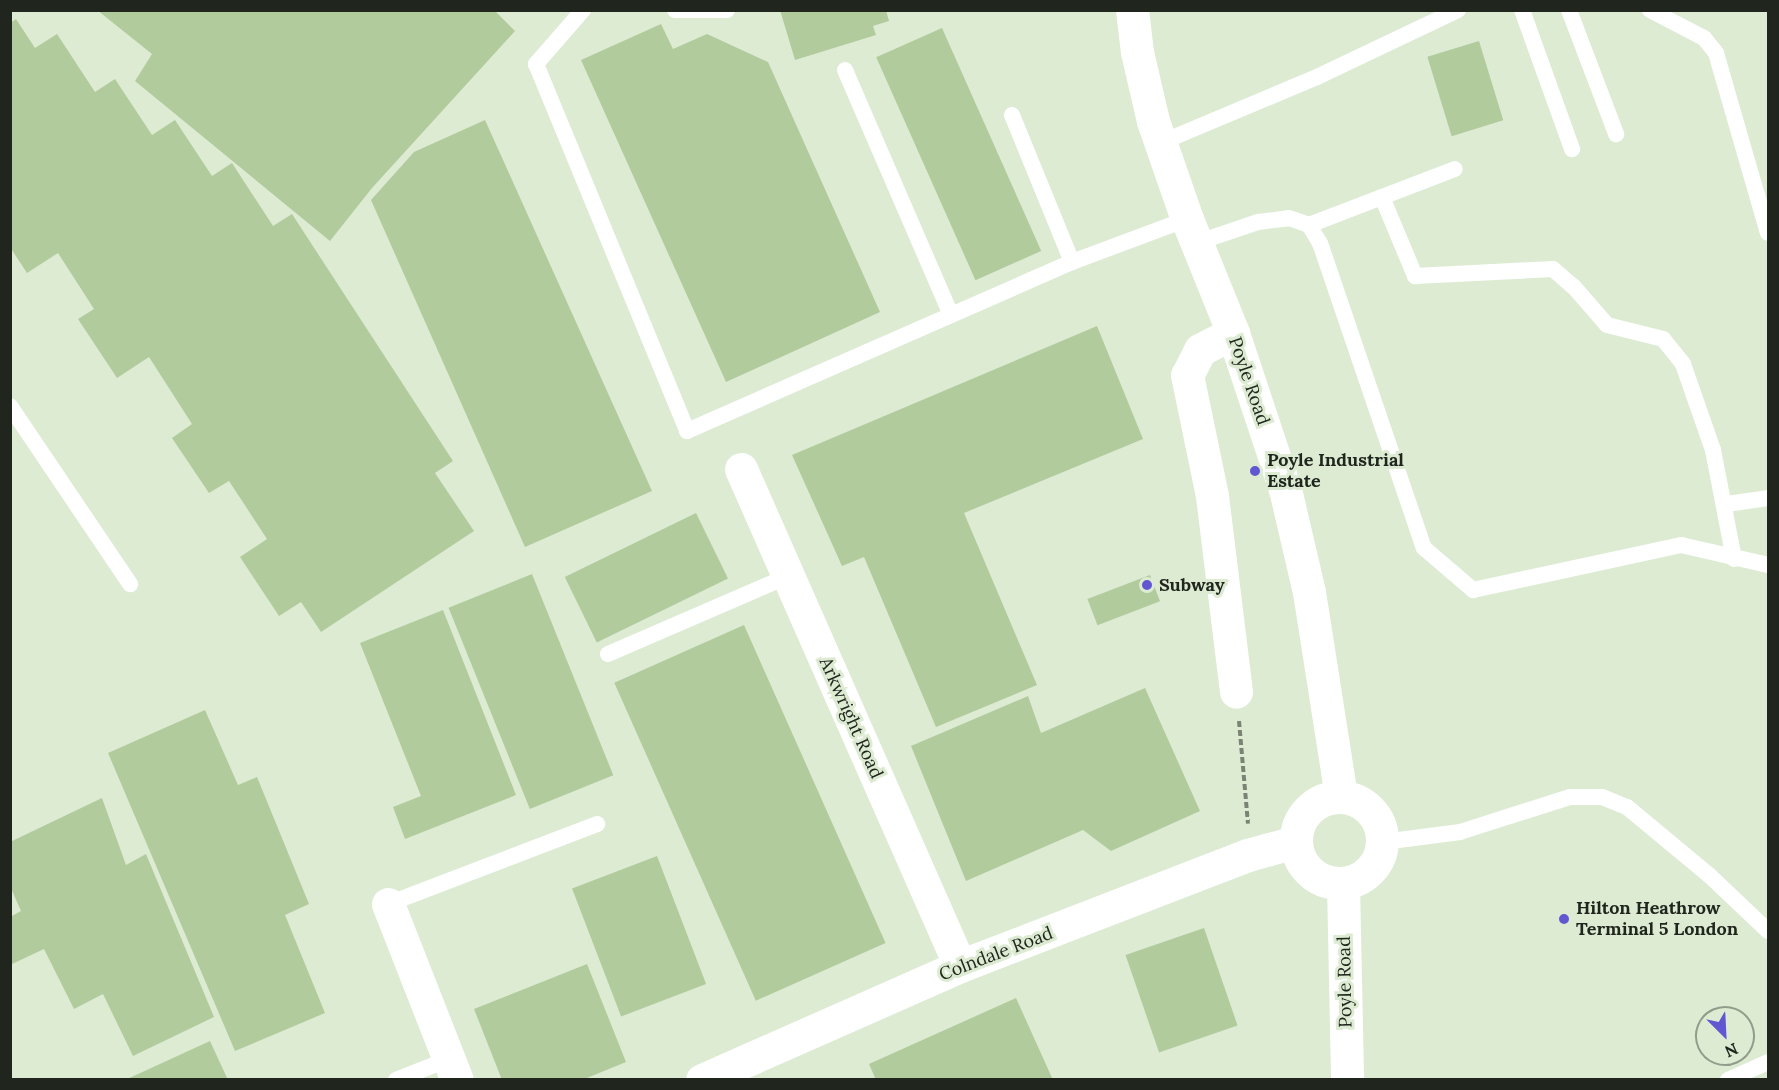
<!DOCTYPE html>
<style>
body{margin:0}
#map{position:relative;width:1779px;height:1090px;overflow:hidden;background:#ddebd3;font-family:Lora,serif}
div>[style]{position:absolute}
.building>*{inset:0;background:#b1cb9d;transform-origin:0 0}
.path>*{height:4px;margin-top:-2px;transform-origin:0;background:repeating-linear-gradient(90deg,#7a8374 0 6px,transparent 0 9px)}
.service>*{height:16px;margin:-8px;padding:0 8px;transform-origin:8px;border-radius:8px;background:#fff}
.minor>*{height:33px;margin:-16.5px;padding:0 16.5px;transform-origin:16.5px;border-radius:16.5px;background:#fff}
.tertiary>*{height:33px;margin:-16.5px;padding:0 16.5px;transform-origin:16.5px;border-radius:16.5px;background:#fff}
.tertiary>.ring{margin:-16.5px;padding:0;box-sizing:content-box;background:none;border:33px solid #fff;border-radius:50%}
.dots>*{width:16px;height:16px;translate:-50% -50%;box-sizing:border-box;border:3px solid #ddebd3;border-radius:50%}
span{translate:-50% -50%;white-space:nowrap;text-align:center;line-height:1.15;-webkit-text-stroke:6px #ddebd3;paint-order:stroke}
.street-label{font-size:18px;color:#20251d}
.poi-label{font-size:18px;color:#20251d;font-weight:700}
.left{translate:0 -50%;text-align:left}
.frame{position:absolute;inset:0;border:12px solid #20251d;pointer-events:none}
.north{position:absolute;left:1695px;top:1006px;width:60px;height:60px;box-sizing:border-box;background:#ddebd3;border:2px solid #919c8a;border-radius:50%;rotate:156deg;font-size:16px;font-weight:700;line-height:24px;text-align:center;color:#20251d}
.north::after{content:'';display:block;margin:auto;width:21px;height:27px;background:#6157d0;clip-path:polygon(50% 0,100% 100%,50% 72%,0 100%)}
</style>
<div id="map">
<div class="building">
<i style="clip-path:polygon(97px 10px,494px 10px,515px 31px,372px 188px,330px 241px,135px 81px,152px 54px)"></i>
<i style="clip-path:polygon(780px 10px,886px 10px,889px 21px,873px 26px,876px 35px,795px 60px)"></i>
<i style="clip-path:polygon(16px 19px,35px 48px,57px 34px,95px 92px,115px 79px,152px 135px,175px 120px,212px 176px,232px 163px,273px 226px,292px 214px,453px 461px,435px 473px,474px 531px,321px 632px,301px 602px,279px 616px,240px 557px,267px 539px,229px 481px,209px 493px,172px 438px,192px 424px,149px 357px,117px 378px,78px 319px,94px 309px,58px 253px,27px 273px,10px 247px,10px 23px)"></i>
<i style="clip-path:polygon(661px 24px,673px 49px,707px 34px,768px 62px,880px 312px,726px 382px,581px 60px)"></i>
<i style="left:942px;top:28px;width:244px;height:72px;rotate:66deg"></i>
<i style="left:1479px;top:41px;width:83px;height:54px;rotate:73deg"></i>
<i style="clip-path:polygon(485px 120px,652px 491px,525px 547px,371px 200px,414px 152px)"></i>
<i style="clip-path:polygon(1097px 326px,1143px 439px,964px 513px,1037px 685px,936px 727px,864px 557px,842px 566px,792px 455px)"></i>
<i style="left:696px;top:513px;width:73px;height:146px;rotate:64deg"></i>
<i style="left:532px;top:574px;width:217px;height:90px;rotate:68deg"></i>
<i style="left:1150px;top:575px;width:28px;height:67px;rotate:69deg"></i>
<i style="clip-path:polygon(443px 610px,516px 795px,405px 839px,393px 807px,421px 796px,360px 643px)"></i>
<i style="left:744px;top:625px;width:348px;height:142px;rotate:66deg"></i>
<i style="clip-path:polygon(1145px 688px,1200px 811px,1111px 851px,1083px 830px,966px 881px,911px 746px,1028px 696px,1041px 733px)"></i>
<i style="clip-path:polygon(205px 710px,238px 785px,257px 777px,309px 904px,285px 915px,325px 1013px,235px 1051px,108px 753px)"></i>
<i style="clip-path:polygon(102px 798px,126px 865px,146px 854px,214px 1017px,133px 1056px,103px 994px,74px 1009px,44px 949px,10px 965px,10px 917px,21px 911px,10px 886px,10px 842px)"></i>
<i style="left:657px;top:856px;width:137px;height:91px;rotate:69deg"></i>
<i style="left:1204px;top:928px;width:103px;height:83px;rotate:71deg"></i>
<i style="clip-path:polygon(587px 964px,626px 1062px,582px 1080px,502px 1080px,474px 1009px)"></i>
<i style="clip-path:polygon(1016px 998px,1053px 1080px,876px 1080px,869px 1064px)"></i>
<i style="clip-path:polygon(210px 1041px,228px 1080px,125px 1080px)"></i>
</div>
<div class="path">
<i style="left:1239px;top:721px;width:103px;rotate:85deg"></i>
</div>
<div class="service">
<i style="left:583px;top:10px;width:72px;rotate:131deg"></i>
<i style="left:536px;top:64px;width:397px;rotate:67.6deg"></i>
<i style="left:687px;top:431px;width:420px;rotate:-23.7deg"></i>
<i style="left:1072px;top:262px;width:123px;rotate:-20.5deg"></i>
<i style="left:675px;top:10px;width:52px"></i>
<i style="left:1522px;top:10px;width:148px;rotate:70.2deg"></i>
<i style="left:1569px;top:10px;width:133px;rotate:69.2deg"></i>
<i style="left:1650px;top:10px;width:61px;rotate:27.4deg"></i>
<i style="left:1704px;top:38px;width:19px;rotate:51deg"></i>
<i style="left:1716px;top:53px;width:187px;rotate:73.9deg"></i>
<i style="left:845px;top:70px;width:267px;rotate:66.6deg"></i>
<i style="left:1012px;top:115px;width:159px;rotate:67.8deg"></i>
<i style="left:1160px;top:143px;width:170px;rotate:-22.8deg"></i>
<i style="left:1317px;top:77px;width:156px;rotate:-25.4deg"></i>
<i style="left:1382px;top:197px;width:86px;rotate:67.3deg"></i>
<i style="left:1415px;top:276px;width:138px;rotate:-2.9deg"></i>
<i style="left:1553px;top:269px;width:28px;rotate:41deg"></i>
<i style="left:1574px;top:287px;width:50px;rotate:49deg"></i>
<i style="left:1607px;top:325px;width:58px;rotate:14deg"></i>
<i style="left:1663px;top:339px;width:32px;rotate:51deg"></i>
<i style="left:1683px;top:364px;width:91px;rotate:70.8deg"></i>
<i style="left:1713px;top:450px;width:111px;rotate:79.1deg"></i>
<i style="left:1309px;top:225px;width:156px;rotate:-21deg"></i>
<i style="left:1196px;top:243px;width:65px;rotate:-18.7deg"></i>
<i style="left:1258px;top:222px;width:31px;rotate:-7deg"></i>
<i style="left:1289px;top:218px;width:21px;rotate:19deg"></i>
<i style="left:1309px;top:225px;width:21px;rotate:59deg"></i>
<i style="left:1320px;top:243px;width:322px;rotate:71.2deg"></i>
<i style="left:1424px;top:548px;width:65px;rotate:40.6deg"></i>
<i style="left:1473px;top:590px;width:213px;rotate:-12.2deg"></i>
<i style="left:1681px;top:545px;width:89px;rotate:12.9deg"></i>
<i style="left:10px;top:406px;width:215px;rotate:56deg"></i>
<i style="left:1727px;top:504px;width:41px;rotate:-8.3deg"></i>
<i style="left:608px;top:654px;width:196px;rotate:-23.4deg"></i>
<i style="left:1383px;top:842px;width:78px;rotate:-7.4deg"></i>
<i style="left:1460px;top:832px;width:115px;rotate:-17.7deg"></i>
<i style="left:1570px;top:797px;width:32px"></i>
<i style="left:1602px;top:797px;width:27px;rotate:22deg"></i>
<i style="left:1627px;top:807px;width:107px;rotate:39.7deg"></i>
<i style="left:1709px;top:875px;width:81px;rotate:43.5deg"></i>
<i style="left:388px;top:904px;width:224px;rotate:-20.9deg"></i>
<i style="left:396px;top:1080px;width:57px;rotate:-21.6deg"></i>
<i style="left:1728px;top:1080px;width:44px;rotate:-24.2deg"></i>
</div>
<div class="minor">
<i style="left:1233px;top:333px;width:37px;rotate:153deg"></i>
<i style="left:1200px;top:350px;width:28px;rotate:117deg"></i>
<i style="left:1187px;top:375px;width:124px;rotate:78.3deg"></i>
<i style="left:1212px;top:496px;width:197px;rotate:83deg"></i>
<i style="left:741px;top:469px;width:543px;rotate:66.22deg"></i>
<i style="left:388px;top:904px;width:189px;rotate:68.6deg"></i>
<i style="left:702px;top:1080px;width:282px;rotate:-23.8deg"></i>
<i style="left:960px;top:966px;width:309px;rotate:-21.1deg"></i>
<i style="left:1248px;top:855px;width:49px;rotate:-15.5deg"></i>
</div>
<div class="tertiary">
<i style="left:1132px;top:10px;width:42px;rotate:83.2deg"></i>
<i style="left:1137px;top:52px;width:71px;rotate:76.9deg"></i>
<i style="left:1153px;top:121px;width:104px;rotate:70.9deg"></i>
<i style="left:1187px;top:219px;width:123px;rotate:68deg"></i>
<i style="left:1233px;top:333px;width:164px;rotate:71.6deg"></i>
<i style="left:1285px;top:489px;width:106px;rotate:76.9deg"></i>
<i style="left:1309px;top:592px;width:206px;rotate:81.1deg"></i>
<i class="ring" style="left:1296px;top:797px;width:53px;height:53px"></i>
<i style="left:1343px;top:884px;width:196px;rotate:88.8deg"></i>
</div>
<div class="dots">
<i style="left:1255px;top:471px;background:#6157d0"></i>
<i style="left:1147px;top:585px;background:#6157d0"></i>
<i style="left:1564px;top:919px;background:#6157d0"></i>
</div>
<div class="street-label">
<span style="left:1249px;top:381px;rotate:71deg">Poyle Road</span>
<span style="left:851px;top:718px;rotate:66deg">Arkwright Road</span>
<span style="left:996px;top:954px;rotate:-21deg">Colndale Road</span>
<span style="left:1345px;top:982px;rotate:-91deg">Poyle Road</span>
</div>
<div class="poi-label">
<span class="left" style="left:1267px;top:471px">Poyle Industrial<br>Estate</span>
<span class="left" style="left:1159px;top:585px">Subway</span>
<span class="left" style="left:1576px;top:919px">Hilton Heathrow<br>Terminal 5 London</span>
</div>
<div class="frame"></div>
<div class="north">N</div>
</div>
